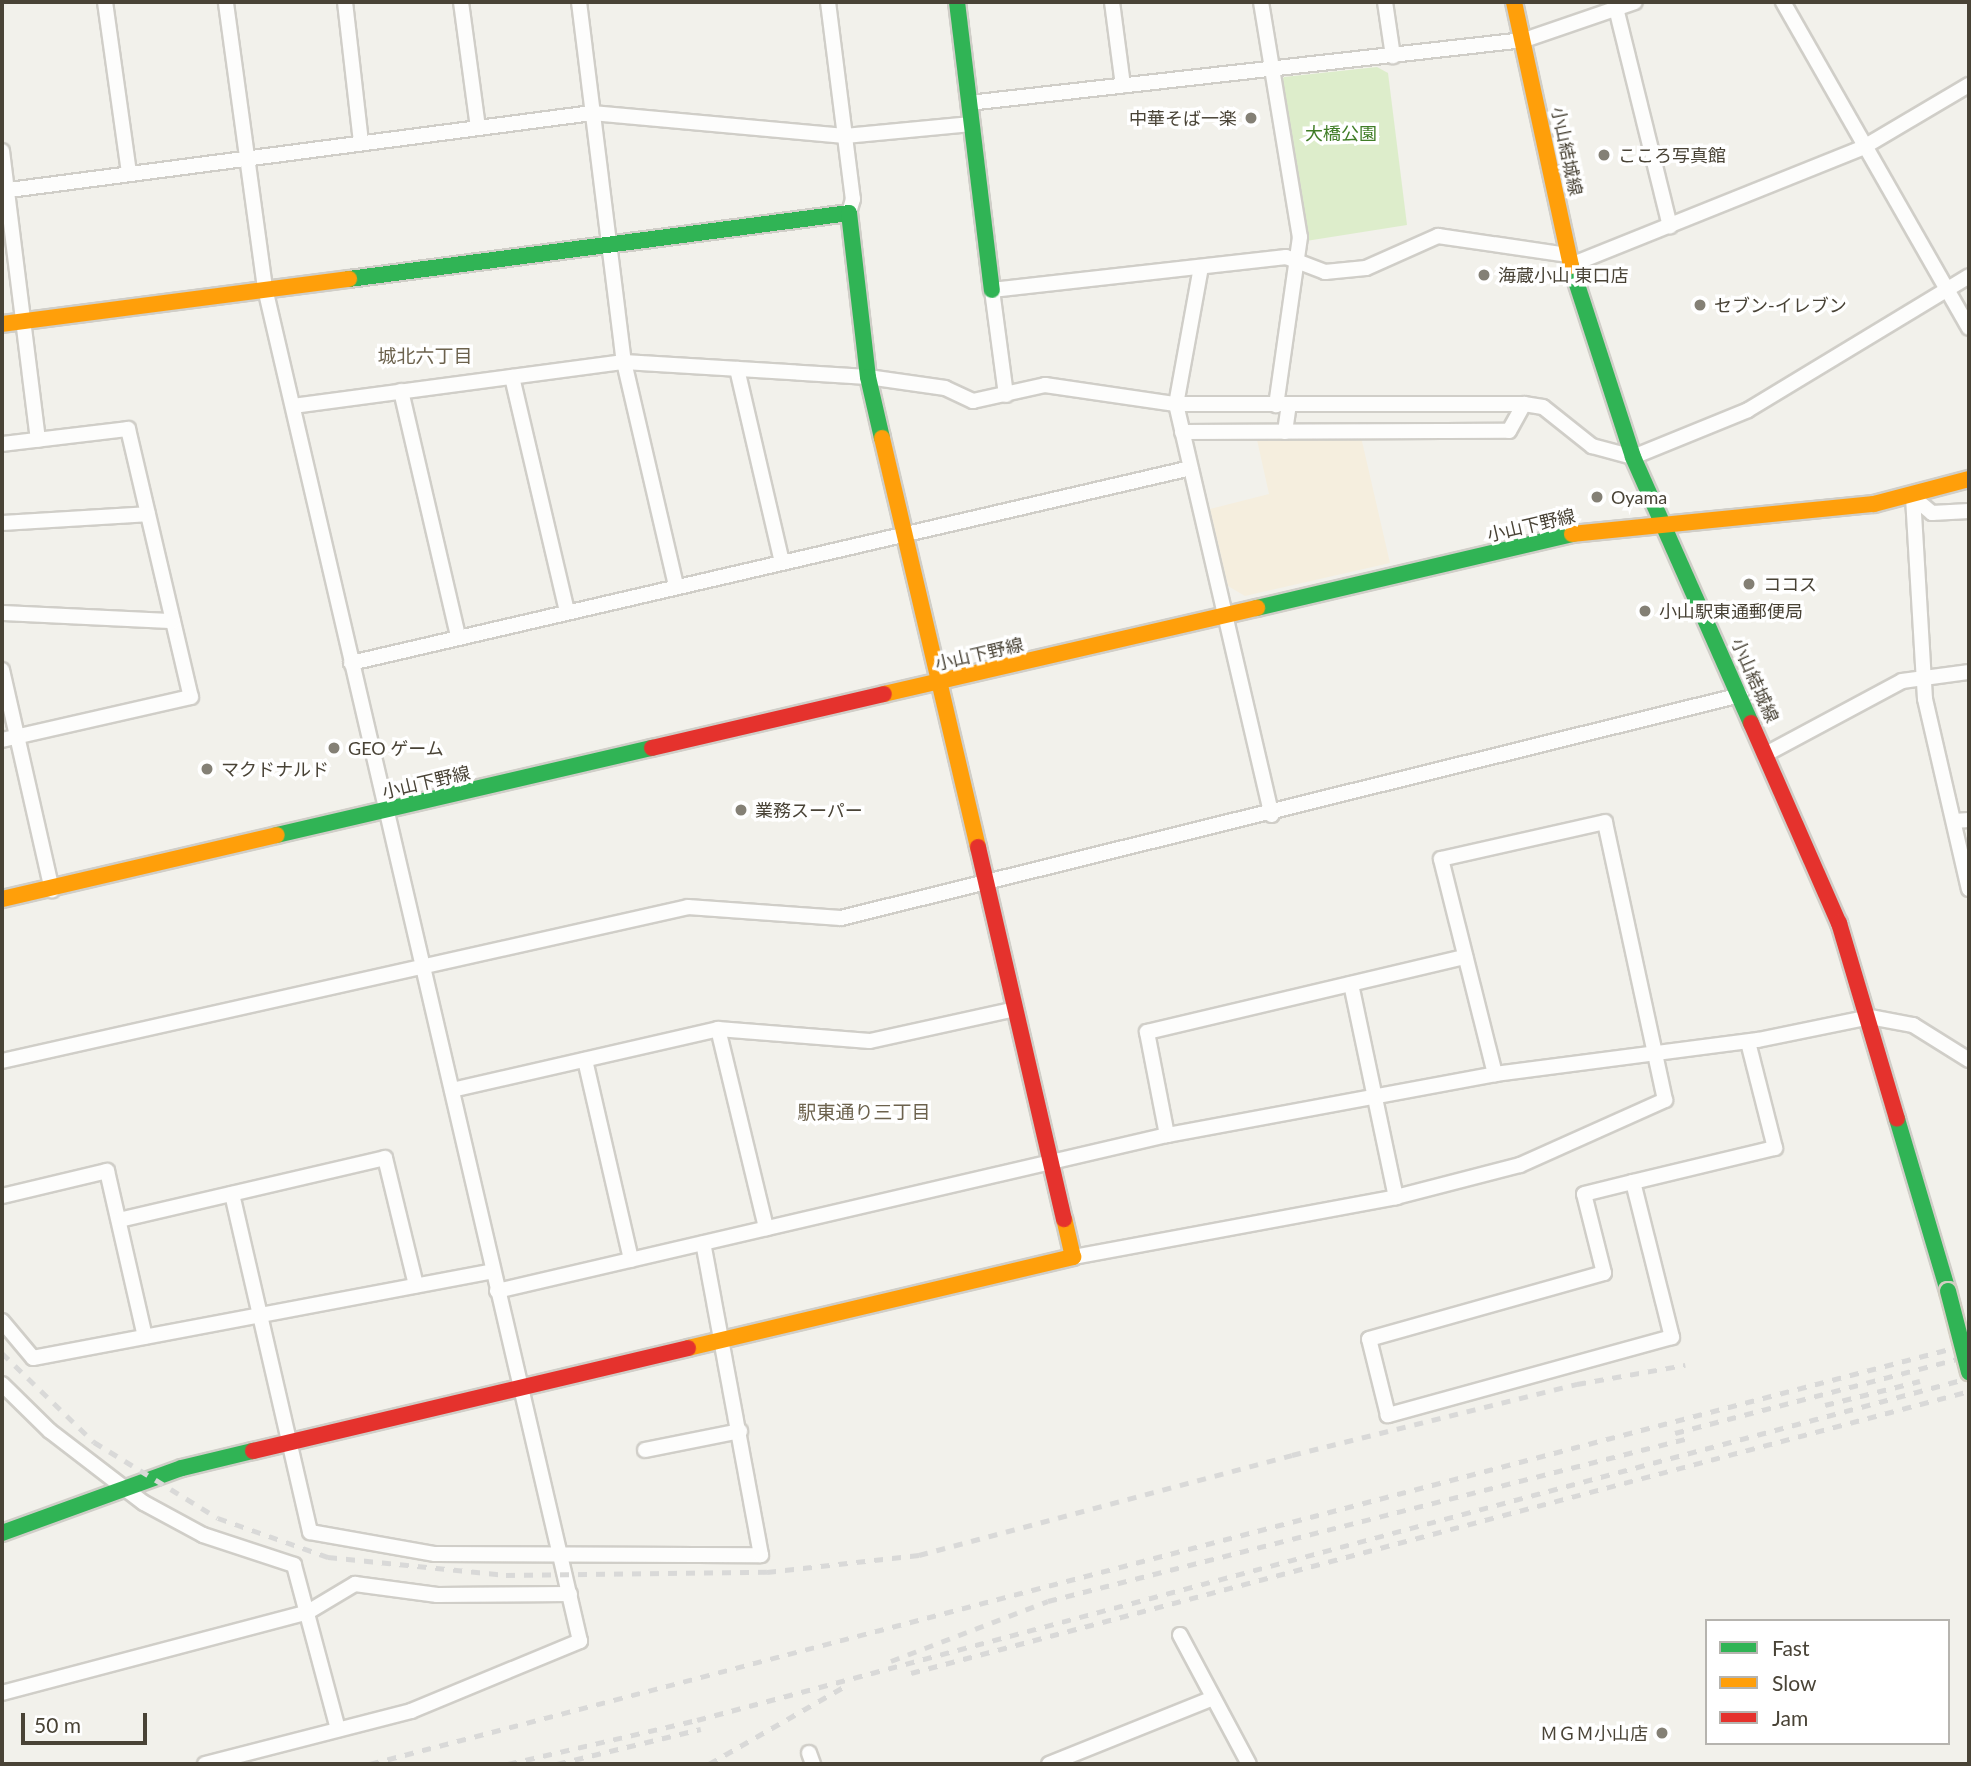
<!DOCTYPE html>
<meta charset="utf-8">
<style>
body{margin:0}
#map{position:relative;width:1971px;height:1766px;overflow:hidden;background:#f2f1eb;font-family:Lato,"Noto Sans JP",sans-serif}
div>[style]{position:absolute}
.commercial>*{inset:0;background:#f5eede}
.green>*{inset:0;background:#ddedcb}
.roads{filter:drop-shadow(2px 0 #d0cec8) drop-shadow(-2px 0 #d0cec8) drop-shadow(0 2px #d0cec8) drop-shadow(0 -2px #d0cec8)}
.street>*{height:14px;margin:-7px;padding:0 7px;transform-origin:7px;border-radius:7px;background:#fdfdfc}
.fast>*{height:16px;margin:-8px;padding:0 8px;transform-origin:8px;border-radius:8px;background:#30b455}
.slow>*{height:16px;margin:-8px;padding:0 8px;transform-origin:8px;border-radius:8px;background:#ff9f0a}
.jam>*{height:16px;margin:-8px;padding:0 8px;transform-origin:8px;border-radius:8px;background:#e5322d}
.rail>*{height:5px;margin-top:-2.5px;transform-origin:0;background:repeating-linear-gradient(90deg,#d9d9d8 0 9px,transparent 0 18px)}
.bridges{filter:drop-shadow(2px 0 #d2cec2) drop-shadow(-2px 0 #d2cec2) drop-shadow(0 2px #d2cec2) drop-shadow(0 -2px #d2cec2)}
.fast-bridge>*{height:16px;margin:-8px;padding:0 8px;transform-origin:8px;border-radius:8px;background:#30b455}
.dots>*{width:19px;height:19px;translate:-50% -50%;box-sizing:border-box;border:4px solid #fff;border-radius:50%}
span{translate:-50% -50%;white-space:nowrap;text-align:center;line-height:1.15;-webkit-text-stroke:7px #fff;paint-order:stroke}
.poi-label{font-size:18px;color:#494336}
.right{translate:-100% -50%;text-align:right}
.left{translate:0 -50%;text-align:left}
.park-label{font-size:18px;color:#407d27}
.street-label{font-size:18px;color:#494336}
.neighbourhood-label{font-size:19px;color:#6c624d}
.frame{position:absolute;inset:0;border:4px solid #494336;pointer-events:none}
.legend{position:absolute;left:1705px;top:1619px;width:245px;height:126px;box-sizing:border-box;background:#fff;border:2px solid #b6b4af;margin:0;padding:9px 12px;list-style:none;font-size:21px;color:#494336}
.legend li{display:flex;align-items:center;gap:14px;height:35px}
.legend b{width:35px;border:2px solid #b6b4af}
.scale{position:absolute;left:21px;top:1713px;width:126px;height:32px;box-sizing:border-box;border:4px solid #494336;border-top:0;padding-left:9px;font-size:21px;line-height:24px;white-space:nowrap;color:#494336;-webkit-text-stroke:5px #fff;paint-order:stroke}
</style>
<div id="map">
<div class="commercial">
<i style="clip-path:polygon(1361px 437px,1390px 563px,1245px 596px,1228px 586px,1210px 509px,1269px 494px,1257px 440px)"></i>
</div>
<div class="green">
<i style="clip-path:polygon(1377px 67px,1388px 73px,1407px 225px,1306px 241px,1278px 86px,1284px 77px)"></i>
</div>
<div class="roads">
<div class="street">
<i style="left:105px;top:2px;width:173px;rotate:82deg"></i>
<i style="left:345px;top:2px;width:142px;rotate:83.5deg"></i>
<i style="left:461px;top:2px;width:126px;rotate:82.3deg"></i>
<i style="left:579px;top:2px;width:363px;rotate:82.9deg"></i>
<i style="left:624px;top:362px;width:230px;rotate:76.9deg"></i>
<i style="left:828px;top:2px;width:199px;rotate:82.8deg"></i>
<i style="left:853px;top:199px;width:15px;rotate:106deg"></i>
<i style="left:1112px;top:2px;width:84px;rotate:82.5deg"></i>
<i style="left:1261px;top:2px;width:238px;rotate:80.6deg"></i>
<i style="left:1300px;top:237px;width:170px;rotate:98.1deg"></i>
<i style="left:1385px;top:2px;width:55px;rotate:81.6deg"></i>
<i style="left:1783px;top:2px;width:375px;rotate:60.3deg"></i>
<i style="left:1616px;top:8px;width:225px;rotate:76.1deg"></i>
<i style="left:969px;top:103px;width:559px;rotate:-6.48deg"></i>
<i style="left:1524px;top:40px;width:117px;rotate:-18.9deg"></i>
<i style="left:2px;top:151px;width:291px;rotate:82.9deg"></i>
<i style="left:2px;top:191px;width:595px;rotate:-7.53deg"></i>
<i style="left:592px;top:113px;width:254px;rotate:5.2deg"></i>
<i style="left:845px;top:136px;width:127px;rotate:-5.4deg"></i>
<i style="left:1571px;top:265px;width:316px;rotate:-21.9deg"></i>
<i style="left:1864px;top:147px;width:122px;rotate:-30.6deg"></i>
<i style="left:1201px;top:267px;width:139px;rotate:100.3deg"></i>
<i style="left:1176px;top:404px;width:422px;rotate:76.9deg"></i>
<i style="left:737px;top:369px;width:198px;rotate:76.9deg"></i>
<i style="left:512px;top:377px;width:241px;rotate:76.8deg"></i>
<i style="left:401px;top:391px;width:252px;rotate:76.9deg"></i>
<i style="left:1006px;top:395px;width:106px;rotate:-97.6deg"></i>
<i style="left:992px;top:290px;width:296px;rotate:-6.4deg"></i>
<i style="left:1286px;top:257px;width:42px;rotate:21deg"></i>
<i style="left:1325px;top:272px;width:41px;rotate:-5.6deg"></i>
<i style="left:1366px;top:268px;width:79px;rotate:-24deg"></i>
<i style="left:1438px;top:236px;width:132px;rotate:8.3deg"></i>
<i style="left:293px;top:406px;width:334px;rotate:-7.6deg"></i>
<i style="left:624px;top:362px;width:244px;rotate:3.5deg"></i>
<i style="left:868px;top:377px;width:78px;rotate:8.1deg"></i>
<i style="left:945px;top:388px;width:31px;rotate:25deg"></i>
<i style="left:973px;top:401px;width:74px;rotate:-12.5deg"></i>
<i style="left:1045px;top:385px;width:132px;rotate:8.3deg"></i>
<i style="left:1176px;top:404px;width:348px"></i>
<i style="left:1524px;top:404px;width:19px;rotate:9deg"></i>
<i style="left:1543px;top:407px;width:63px;rotate:38.5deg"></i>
<i style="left:1592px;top:446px;width:42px;rotate:15deg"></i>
<i style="left:1633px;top:457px;width:124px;rotate:-22.2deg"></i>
<i style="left:1748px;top:410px;width:258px;rotate:-31.2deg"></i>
<i style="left:1182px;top:432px;width:327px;rotate:-0.2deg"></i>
<i style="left:1509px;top:431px;width:31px;rotate:-61deg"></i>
<i style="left:1285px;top:432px;width:27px;rotate:-82deg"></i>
<i style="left:2px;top:444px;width:127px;rotate:-6.8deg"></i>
<i style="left:128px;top:429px;width:275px;rotate:76.8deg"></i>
<i style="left:191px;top:697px;width:194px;rotate:167.2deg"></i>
<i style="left:1913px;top:497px;width:202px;rotate:86.6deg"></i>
<i style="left:1925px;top:699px;width:195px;rotate:77deg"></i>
<i style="left:1913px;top:497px;width:25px;rotate:40deg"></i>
<i style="left:1932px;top:513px;width:37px;rotate:-3deg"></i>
<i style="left:2px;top:523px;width:146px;rotate:-3.5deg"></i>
<i style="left:2px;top:613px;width:171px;rotate:2.7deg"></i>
<i style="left:351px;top:663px;width:862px;rotate:-13.07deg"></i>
<i style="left:2px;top:670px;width:226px;rotate:77.2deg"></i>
<i style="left:1766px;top:754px;width:154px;rotate:-28.2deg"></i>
<i style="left:1902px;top:681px;width:68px;rotate:-7.7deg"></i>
<i style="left:1954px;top:821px;width:15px;rotate:-4deg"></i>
<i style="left:1351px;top:984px;width:218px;rotate:78.1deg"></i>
<i style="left:718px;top:1029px;width:205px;rotate:76.4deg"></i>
<i style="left:585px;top:1060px;width:205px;rotate:77deg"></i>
<i style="left:2px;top:1061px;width:703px;rotate:-12.65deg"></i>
<i style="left:688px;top:907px;width:153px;rotate:4.1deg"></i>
<i style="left:841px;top:918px;width:927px;rotate:-13.92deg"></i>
<i style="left:452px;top:1090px;width:273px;rotate:-12.9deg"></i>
<i style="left:718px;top:1029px;width:152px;rotate:4.5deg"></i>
<i style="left:870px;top:1041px;width:149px;rotate:-12.4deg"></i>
<i style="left:1167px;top:1135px;width:105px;rotate:-101deg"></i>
<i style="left:1147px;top:1032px;width:327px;rotate:-13.3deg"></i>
<i style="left:1633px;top:1182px;width:160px;rotate:75.9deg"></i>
<i style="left:1672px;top:1337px;width:295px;rotate:164.6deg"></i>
<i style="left:1388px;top:1415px;width:78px;rotate:-104deg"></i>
<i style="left:1369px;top:1339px;width:244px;rotate:-15.7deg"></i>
<i style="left:1604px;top:1273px;width:81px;rotate:-104.2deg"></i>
<i style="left:1584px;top:1194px;width:50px;rotate:-13.8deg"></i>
<i style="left:1633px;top:1182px;width:146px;rotate:-13.5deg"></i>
<i style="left:1775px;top:1148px;width:109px;rotate:-104.3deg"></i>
<i style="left:232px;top:1194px;width:347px;rotate:77deg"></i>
<i style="left:310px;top:1532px;width:127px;rotate:10deg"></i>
<i style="left:435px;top:1554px;width:326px;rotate:0.2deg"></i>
<i style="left:761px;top:1555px;width:317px;rotate:-100.5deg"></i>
<i style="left:2px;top:1196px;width:108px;rotate:-13.4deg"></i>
<i style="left:107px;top:1171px;width:170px;rotate:77.1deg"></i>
<i style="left:119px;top:1220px;width:273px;rotate:-13.1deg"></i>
<i style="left:385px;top:1158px;width:131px;rotate:76.3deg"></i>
<i style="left:1073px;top:1257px;width:329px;rotate:-10.5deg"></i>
<i style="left:1396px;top:1197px;width:128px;rotate:-14.5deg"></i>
<i style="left:1520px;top:1165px;width:159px;rotate:-24.1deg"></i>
<i style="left:1665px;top:1100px;width:284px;rotate:-102.2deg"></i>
<i style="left:1605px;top:822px;width:168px;rotate:167.3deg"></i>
<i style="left:1441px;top:859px;width:222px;rotate:75.9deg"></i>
<i style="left:497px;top:1291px;width:688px;rotate:-13.11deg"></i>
<i style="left:1167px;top:1135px;width:334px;rotate:-10.5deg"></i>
<i style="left:1495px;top:1074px;width:265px;rotate:-7.4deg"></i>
<i style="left:1758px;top:1040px;width:114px;rotate:-11.6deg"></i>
<i style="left:1870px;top:1017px;width:44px;rotate:10.5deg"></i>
<i style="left:1913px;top:1025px;width:66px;rotate:32deg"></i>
<i style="left:2px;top:1321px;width:48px;rotate:50deg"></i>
<i style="left:33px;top:1358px;width:467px;rotate:-10.7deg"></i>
<i style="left:2px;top:1384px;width:67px;rotate:44.4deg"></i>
<i style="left:50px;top:1431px;width:118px;rotate:37.5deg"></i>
<i style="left:144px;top:1503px;width:67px;rotate:28.5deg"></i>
<i style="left:203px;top:1535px;width:96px;rotate:18.2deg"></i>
<i style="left:294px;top:1565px;width:170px;rotate:75deg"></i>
<i style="left:645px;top:1450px;width:97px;rotate:-11.3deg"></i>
<i style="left:1180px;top:1635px;width:146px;rotate:61.9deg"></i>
<i style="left:2px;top:1693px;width:317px;rotate:-14.8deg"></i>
<i style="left:308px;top:1612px;width:55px;rotate:-30.8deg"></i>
<i style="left:355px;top:1584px;width:83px;rotate:7.6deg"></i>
<i style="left:437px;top:1595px;width:133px;rotate:-0.4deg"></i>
<i style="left:809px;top:1753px;width:12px;rotate:70deg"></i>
<i style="left:205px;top:1764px;width:213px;rotate:-14.4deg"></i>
<i style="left:411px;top:1711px;width:183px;rotate:-22.5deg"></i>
<i style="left:580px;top:1641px;width:1389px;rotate:-103.11deg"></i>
<i style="left:265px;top:288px;width:289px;rotate:-97.8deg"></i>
<i style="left:1049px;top:1764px;width:177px;rotate:-21.9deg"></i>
</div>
<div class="fast">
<i style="left:957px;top:2px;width:290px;rotate:83.1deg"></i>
<i style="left:1571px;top:266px;width:201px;rotate:72deg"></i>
<i style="left:1633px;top:457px;width:291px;rotate:66.1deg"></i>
<i style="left:349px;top:279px;width:504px;rotate:-7.52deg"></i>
<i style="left:849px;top:213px;width:165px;rotate:83.4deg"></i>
<i style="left:868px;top:377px;width:63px;rotate:77.1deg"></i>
<i style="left:1257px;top:608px;width:324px;rotate:-13.2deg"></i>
<i style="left:277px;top:835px;width:385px;rotate:-13.1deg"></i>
<i style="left:1897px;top:1119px;width:179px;rotate:73.5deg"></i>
<i style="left:2px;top:1533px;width:191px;rotate:-19.9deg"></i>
<i style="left:182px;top:1468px;width:73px;rotate:-13.5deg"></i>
</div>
<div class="slow">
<i style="left:1514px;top:2px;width:270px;rotate:77.8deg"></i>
<i style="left:2px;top:324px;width:350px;rotate:-7.4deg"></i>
<i style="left:882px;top:438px;width:420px;rotate:76.8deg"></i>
<i style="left:1572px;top:534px;width:303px;rotate:-5.7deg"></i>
<i style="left:1874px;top:504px;width:98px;rotate:-14.7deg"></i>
<i style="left:884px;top:694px;width:383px;rotate:-13deg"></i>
<i style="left:2px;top:899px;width:282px;rotate:-13.1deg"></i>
<i style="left:688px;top:1348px;width:396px;rotate:-13.3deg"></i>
<i style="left:1073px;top:1257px;width:39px;rotate:-103deg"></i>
</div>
<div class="jam">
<i style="left:1751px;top:723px;width:219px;rotate:66.3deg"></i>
<i style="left:1839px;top:923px;width:204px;rotate:73.5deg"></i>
<i style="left:652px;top:748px;width:238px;rotate:-13.1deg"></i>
<i style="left:978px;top:847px;width:382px;rotate:77deg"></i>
<i style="left:253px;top:1451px;width:447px;rotate:-13.3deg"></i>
</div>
</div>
<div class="rail">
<i style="left:2px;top:1353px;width:128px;rotate:44.1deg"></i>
<i style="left:94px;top:1442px;width:145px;rotate:31.5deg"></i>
<i style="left:218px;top:1518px;width:117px;rotate:19.5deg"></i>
<i style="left:328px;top:1557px;width:179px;rotate:5.8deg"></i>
<i style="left:506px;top:1575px;width:261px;rotate:-0.7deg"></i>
<i style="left:767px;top:1572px;width:153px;rotate:-6.4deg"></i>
<i style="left:919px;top:1555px;width:386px;rotate:-15deg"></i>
<i style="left:1292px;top:1455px;width:294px;rotate:-14deg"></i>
<i style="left:1577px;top:1384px;width:110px;rotate:-10deg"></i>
<i style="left:1825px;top:1405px;width:98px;rotate:-14.2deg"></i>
<i style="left:1675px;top:1433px;width:304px;rotate:-14.7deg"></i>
<i style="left:891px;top:1661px;width:168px;rotate:-20.9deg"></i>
<i style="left:1048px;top:1601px;width:661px;rotate:-14.27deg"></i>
<i style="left:911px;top:1673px;width:1095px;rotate:-14.92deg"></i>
<i style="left:370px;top:1764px;width:1653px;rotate:-14.72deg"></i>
<i style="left:508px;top:1764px;width:194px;rotate:-13.1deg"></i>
<i style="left:697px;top:1720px;width:1317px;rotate:-15.05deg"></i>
<i style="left:557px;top:1764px;width:148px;rotate:-13.7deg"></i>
<i style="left:709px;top:1764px;width:157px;rotate:-29.8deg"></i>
</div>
<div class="bridges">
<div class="fast-bridge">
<i style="left:1948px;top:1291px;width:84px;rotate:75.5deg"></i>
</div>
</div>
<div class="dots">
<i style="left:1251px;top:118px;background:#848075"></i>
<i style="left:1604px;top:155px;background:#848075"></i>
<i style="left:1484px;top:275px;background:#848075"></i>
<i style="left:1700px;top:305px;background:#848075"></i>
<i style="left:1597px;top:497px;background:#848075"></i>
<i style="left:1749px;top:584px;background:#848075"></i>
<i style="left:1645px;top:611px;background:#848075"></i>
<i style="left:334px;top:748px;background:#848075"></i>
<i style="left:207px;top:769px;background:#848075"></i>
<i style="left:741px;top:810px;background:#848075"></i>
<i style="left:1662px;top:1733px;background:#848075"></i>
</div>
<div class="poi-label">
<span class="right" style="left:1237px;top:118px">中華そば一楽</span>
<span class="left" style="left:1618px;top:155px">こころ写真館</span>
<span class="left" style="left:1498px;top:275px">海蔵小山 東口店</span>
<span class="left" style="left:1714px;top:305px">セブン-イレブン</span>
<span class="left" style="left:1611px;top:497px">Oyama</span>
<span class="left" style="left:1763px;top:584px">ココス</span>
<span class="left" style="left:1659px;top:611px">小山駅東通郵便局</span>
<span class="left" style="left:348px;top:748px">GEO ゲーム</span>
<span class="left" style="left:221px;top:769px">マクドナルド</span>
<span class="left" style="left:755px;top:810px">業務スーパー</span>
<span class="right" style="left:1648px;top:1733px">ＭＧＭ小山店</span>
</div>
<div class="park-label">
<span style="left:1341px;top:133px">大橋公園</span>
</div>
<div class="street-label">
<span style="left:1567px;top:151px;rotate:78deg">小山結城線</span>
<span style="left:1531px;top:525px;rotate:-13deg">小山下野線</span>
<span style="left:979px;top:654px;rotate:-13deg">小山下野線</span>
<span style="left:1755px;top:680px;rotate:66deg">小山結城線</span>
<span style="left:426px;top:782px;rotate:-13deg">小山下野線</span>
</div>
<div class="neighbourhood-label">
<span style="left:425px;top:356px">城北六丁目</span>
<span style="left:864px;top:1112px">駅東通り三丁目</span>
</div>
<div class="frame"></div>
<ul class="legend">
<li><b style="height:9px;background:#30b455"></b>Fast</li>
<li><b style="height:9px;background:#ff9f0a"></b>Slow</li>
<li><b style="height:9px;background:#e5322d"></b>Jam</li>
</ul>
<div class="scale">50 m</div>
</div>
